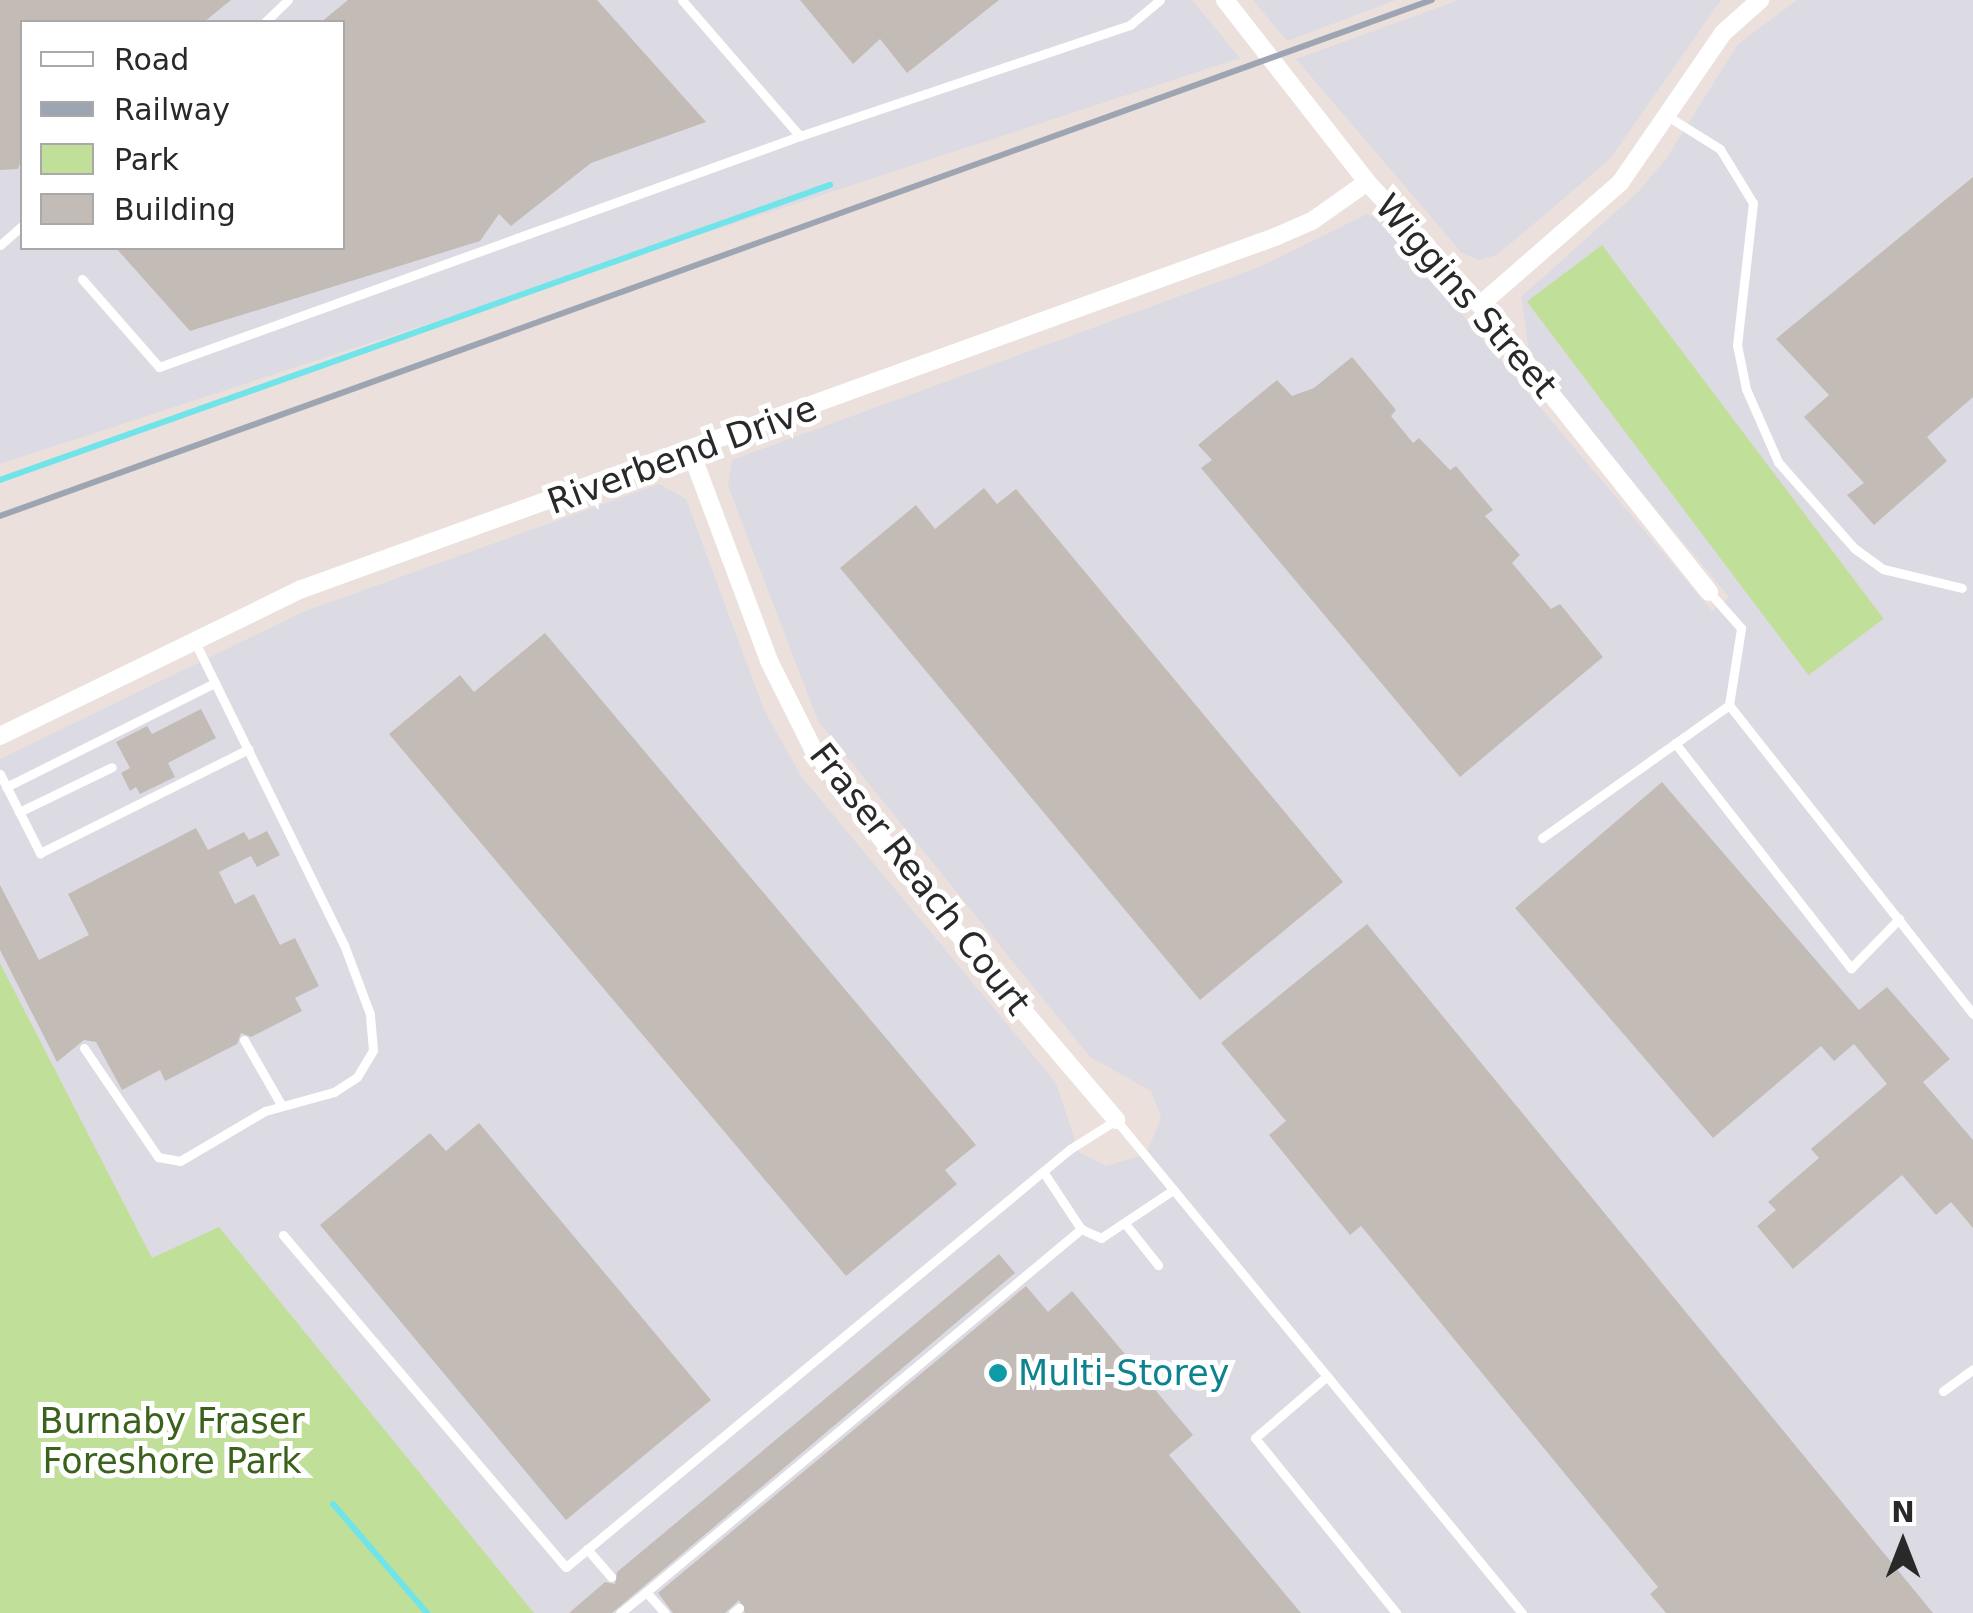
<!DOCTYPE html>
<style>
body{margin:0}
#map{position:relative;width:1973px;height:1613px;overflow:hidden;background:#ebe0db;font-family:"DejaVu Sans",sans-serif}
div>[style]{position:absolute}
.industrial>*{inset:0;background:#dcdbe3}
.green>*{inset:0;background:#c0e099;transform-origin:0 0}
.stream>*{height:6px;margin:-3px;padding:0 3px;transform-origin:3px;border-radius:3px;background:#71e4ea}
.building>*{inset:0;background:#c3bcb6}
.service>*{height:9px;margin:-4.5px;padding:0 4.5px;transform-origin:4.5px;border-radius:4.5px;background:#fff}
.minor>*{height:18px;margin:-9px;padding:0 9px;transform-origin:9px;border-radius:9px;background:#fff}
.rail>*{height:6px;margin:-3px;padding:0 3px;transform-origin:3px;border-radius:3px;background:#9ea5b2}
.dots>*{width:28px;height:28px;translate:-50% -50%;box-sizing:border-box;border:5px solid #fff;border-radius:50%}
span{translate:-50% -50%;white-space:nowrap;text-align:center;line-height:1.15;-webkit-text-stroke:10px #fff;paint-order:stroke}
.street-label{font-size:35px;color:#292929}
.culture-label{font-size:35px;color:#0d838f}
.left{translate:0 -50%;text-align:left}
.park-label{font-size:35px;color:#3a621c}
.legend{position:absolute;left:20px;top:20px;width:325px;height:230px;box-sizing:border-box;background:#fff;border:2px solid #a9a9a9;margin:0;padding:12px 18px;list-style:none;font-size:30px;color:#292929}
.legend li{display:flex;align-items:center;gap:20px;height:50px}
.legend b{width:50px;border:2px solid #a9a9a9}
.north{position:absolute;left:1853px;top:1493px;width:100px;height:100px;-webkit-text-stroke:8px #fff;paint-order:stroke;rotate:0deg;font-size:28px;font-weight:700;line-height:40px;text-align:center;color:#292929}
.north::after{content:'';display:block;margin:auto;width:35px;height:45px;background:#292929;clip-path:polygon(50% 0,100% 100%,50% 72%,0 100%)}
</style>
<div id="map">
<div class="industrial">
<i style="clip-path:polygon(evenodd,0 0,1192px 0,1240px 58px,0 464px,0 0,22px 22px,342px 22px,342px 248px,22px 248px,22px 22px)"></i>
<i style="clip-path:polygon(1253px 0,1396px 0,1287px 41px)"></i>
<i style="clip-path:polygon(1459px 0,1721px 0,1610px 159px,1497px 255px,1478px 260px,1461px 252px,1296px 59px)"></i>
<i style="clip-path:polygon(1797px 0,1973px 0,1973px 1613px,533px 1613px,152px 1259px,0 963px,0 759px,303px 612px,659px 484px,686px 499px,764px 710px,801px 776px,1056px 1083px,1079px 1152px,1106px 1166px,1146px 1154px,1161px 1118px,1151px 1091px,1090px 1057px,818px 721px,728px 486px,732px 460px,1262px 266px,1367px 214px,1384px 222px,1712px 611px,1729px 597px,1530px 358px,1521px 297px,1638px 192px,1666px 159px,1738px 44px)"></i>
</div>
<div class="green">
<i style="left:1602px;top:245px;width:468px;height:94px;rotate:53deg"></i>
<i style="clip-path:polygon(0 963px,152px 1258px,219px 1227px,534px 1613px,0 1613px)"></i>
</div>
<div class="stream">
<i style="left:0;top:480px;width:881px;rotate:-19.57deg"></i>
<i style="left:333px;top:1504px;width:144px;rotate:49.2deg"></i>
</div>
<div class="building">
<i style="clip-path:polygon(0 0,231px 0,204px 22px,22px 22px,22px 158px,18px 169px,0 170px)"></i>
<i style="clip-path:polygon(348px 0,597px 0,706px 122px,591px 163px,511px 226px,499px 214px,480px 241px,190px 331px,116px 248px,342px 248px,342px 22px,321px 22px)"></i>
<i style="clip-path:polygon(800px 0,999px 0,907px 73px,880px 39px,853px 64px)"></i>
<i style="clip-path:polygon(1973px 177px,1973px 397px,1927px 437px,1947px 461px,1874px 525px,1847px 495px,1864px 483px,1804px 417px,1829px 395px,1776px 339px)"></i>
<i style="clip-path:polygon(1352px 357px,1396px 410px,1391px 416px,1413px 443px,1419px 438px,1450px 470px,1456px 466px,1493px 510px,1485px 516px,1520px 555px,1512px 563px,1551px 609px,1560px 604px,1603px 657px,1460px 777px,1201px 468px,1212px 460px,1198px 445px,1277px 380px,1292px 396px,1314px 388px)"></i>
<i style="clip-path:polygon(984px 488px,997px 504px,1016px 489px,1343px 882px,1200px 1000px,840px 568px,916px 505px,935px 529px)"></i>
<i style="clip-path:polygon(545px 633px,976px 1145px,945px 1170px,957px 1184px,846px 1276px,389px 734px,460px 675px,474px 692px)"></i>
<i style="clip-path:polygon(201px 709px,216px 738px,168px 763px,175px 777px,140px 794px,136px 787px,130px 791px,121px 773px,130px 768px,116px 742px,147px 726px,152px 734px)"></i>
<i style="clip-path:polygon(1662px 782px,1859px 1010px,1887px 987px,1950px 1059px,1923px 1082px,1973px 1140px,1973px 1228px,1951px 1202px,1936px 1215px,1902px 1175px,1793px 1269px,1757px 1226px,1776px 1210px,1768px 1202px,1819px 1158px,1811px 1149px,1887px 1084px,1854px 1044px,1834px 1061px,1821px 1046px,1713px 1138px,1515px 908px)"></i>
<i style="clip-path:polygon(196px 828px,208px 850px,244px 832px,249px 840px,267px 831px,280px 855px,257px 867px,251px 856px,219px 872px,235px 904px,254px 894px,280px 945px,295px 938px,319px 986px,295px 998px,302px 1011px,251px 1037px,241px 1033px,237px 1044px,165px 1081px,160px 1070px,122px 1090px,96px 1042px,84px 1040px,57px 1062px,0 950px,0 885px,39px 960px,89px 935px,68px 894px)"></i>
<i style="clip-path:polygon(1367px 924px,1933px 1613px,1666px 1613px,1650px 1594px,1658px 1587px,1361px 1226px,1350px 1235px,1269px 1135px,1286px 1121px,1221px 1043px)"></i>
<i style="clip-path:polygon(479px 1123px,711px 1400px,566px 1520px,320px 1225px,430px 1133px,446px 1151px)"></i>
<i style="clip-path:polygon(999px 1254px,1015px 1273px,612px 1613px,569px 1613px,605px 1582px,615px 1584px,617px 1572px)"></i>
<i style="clip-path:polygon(1026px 1286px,1048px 1312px,1072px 1291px,1193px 1435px,1169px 1455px,1301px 1613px,745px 1613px,739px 1600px,725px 1613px,673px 1613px,658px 1593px)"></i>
</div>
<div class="service">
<i style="left:682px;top:0;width:180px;rotate:49.1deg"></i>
<i style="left:800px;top:136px;width:348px;rotate:-18.6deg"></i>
<i style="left:1130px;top:25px;width:39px;rotate:-40deg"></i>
<i style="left:265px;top:22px;width:32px;rotate:-44deg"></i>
<i style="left:1669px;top:117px;width:60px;rotate:32.1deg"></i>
<i style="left:1720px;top:149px;width:63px;rotate:58.6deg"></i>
<i style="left:1753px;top:203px;width:143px;rotate:96.4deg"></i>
<i style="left:1737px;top:345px;width:45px;rotate:78.4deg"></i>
<i style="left:1746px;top:389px;width:80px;rotate:66.3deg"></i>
<i style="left:1778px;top:462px;width:115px;rotate:48.5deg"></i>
<i style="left:1854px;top:548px;width:36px;rotate:36deg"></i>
<i style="left:1883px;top:569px;width:81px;rotate:13.5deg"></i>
<i style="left:0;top:245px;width:29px;rotate:-41deg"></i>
<i style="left:82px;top:279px;width:117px;rotate:48.8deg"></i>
<i style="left:159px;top:367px;width:681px;rotate:-19.82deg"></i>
<i style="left:1729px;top:705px;width:394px;rotate:51.7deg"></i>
<i style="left:1675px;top:743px;width:286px;rotate:52deg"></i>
<i style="left:1851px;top:968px;width:69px;rotate:-45.6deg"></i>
<i style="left:0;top:774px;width:89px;rotate:63.1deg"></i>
<i style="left:40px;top:853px;width:233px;rotate:-26.5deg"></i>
<i style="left:6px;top:787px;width:233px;rotate:-26.5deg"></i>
<i style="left:19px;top:812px;width:103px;rotate:-25.8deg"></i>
<i style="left:1542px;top:838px;width:229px;rotate:-35.4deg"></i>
<i style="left:1729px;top:705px;width:78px;rotate:-81.1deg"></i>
<i style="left:1741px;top:628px;width:48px;rotate:-131.6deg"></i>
<i style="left:244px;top:1040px;width:76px;rotate:60.1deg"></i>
<i style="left:84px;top:1048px;width:132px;rotate:55.8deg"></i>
<i style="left:158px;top:1157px;width:22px;rotate:10deg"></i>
<i style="left:180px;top:1161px;width:99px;rotate:-30.5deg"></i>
<i style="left:265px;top:1111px;width:72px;rotate:-15.4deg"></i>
<i style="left:334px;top:1092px;width:27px;rotate:-33deg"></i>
<i style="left:357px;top:1077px;width:31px;rotate:-59deg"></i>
<i style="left:373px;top:1050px;width:36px;rotate:-95deg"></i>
<i style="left:370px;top:1014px;width:74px;rotate:-110.6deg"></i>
<i style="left:344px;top:945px;width:338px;rotate:-116.2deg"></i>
<i style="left:1044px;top:1173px;width:67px;rotate:56.5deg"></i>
<i style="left:1081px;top:1229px;width:22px;rotate:24deg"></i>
<i style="left:1101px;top:1238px;width:87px;rotate:-33.7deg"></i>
<i style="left:1127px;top:1226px;width:50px;rotate:51.5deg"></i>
<i style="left:283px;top:1235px;width:436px;rotate:49.6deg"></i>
<i style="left:566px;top:1567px;width:655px;rotate:-39.67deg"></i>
<i style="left:1070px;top:1149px;width:54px;rotate:-32.2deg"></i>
<i style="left:1116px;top:1120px;width:639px;rotate:50.53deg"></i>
<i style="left:1327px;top:1376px;width:95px;rotate:139.3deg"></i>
<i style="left:1255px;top:1438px;width:225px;rotate:51.1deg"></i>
<i style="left:1943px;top:1391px;width:37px;rotate:-36deg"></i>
<i style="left:587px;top:1549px;width:37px;rotate:49deg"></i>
<i style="left:620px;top:1613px;width:33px;rotate:-39deg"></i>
<i style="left:665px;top:1613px;width:28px;rotate:-132deg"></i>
<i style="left:646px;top:1592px;width:567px;rotate:-39.84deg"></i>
<i style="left:733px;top:1613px;width:8px;rotate:-40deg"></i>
</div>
<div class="minor">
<i style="left:1225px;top:0;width:231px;rotate:52deg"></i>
<i style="left:1367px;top:182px;width:167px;rotate:47.4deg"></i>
<i style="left:1480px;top:305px;width:367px;rotate:51.4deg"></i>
<i style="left:1480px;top:305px;width:186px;rotate:-41.1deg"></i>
<i style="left:1620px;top:183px;width:182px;rotate:-55.5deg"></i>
<i style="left:1723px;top:33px;width:50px;rotate:-41.7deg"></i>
<i style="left:691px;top:452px;width:223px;rotate:69.5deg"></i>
<i style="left:769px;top:661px;width:98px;rotate:63.4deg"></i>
<i style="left:813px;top:749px;width:173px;rotate:52.7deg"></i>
<i style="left:918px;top:887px;width:306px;rotate:49.6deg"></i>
<i style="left:0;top:736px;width:336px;rotate:-26deg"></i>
<i style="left:302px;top:589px;width:1035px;rotate:-19.89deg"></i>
<i style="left:1275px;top:237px;width:40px;rotate:-23.4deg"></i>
<i style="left:1312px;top:221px;width:67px;rotate:-35.3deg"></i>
</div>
<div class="rail">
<i style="left:0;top:516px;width:1522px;rotate:-19.82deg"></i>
</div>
<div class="dots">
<i style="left:998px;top:1373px;background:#0f9aa8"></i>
</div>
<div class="street-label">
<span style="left:1466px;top:296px;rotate:49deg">Wiggins Street</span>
<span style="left:682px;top:455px;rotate:-20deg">Riverbend Drive</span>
<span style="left:920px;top:879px;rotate:52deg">Fraser Reach Court</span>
</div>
<div class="culture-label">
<span class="left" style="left:1018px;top:1373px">Multi-Storey</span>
</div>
<div class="park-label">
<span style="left:172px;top:1441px">Burnaby Fraser<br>Foreshore Park</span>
</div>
<ul class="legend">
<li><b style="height:12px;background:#fff"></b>Road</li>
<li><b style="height:12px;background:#9ea5b2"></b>Railway</li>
<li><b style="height:28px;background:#c0e099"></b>Park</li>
<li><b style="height:28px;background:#c3bcb6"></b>Building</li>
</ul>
<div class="north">N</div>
</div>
